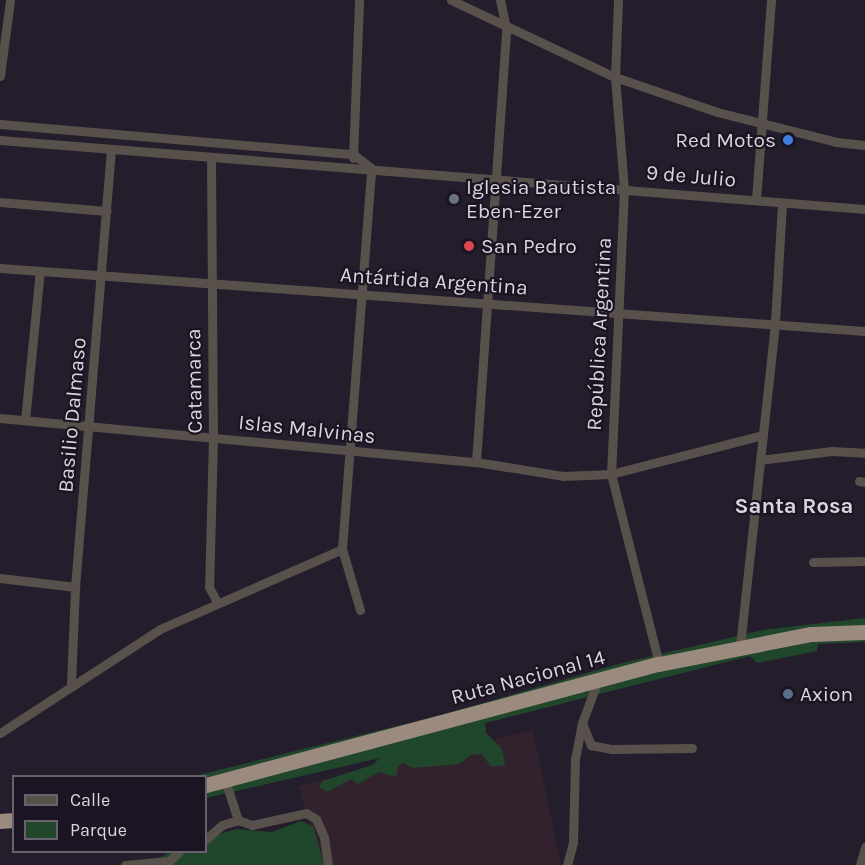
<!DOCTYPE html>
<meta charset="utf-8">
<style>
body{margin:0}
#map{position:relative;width:865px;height:865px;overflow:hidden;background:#241d2c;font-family:Karla,sans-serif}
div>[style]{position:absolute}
.industrial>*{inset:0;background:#32222d}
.green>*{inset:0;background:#20472c}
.minor>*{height:9px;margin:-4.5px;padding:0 4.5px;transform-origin:4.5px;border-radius:4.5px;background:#58514b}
.trunk>*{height:15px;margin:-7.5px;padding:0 7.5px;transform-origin:7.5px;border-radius:7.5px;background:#9b8a7e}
.dots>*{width:16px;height:16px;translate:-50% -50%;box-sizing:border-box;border:3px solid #1b1422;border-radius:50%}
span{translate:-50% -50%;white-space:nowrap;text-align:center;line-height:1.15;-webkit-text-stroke:4.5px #1b1422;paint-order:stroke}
.poi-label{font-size:21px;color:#d9d4de}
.right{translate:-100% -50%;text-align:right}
.left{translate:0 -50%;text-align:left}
.street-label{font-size:21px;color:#d9d4de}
.neighbourhood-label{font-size:22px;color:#d9d4de;font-weight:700}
.legend{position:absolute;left:12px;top:775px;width:195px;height:78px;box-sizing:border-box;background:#1b1422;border:2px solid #67616d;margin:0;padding:8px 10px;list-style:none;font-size:18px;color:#d9d4de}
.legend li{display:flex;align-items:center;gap:12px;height:30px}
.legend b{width:30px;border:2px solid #67616d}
</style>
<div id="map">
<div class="industrial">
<i style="clip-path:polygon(533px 730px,561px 865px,324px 865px,298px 786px)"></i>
</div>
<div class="green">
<i style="clip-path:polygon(865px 618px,865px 642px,818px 644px,817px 651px,757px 663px,750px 656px,485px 723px,486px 733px,502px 749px,505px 765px,491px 767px,482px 754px,471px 755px,459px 764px,413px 768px,403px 763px,398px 766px,396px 777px,379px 772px,358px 784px,351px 779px,327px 792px,319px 787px,323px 781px,372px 765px,380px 758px,206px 798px,206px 776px,195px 776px,445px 714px,622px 663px,763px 630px)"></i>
<i style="clip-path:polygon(301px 821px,313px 826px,324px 865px,147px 865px,170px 852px,206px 852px,206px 838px,237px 829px,272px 832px)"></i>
</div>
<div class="minor">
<i style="left:451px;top:0;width:181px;rotate:25.2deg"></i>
<i style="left:615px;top:77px;width:108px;rotate:18.9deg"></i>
<i style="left:717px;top:112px;width:123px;rotate:14.1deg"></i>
<i style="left:836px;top:142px;width:29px;rotate:6deg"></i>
<i style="left:618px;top:0;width:77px;rotate:92.2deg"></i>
<i style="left:615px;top:77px;width:112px;rotate:85.4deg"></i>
<i style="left:624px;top:189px;width:285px;rotate:92.6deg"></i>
<i style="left:611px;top:474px;width:196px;rotate:75.8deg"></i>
<i style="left:0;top:76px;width:77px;rotate:-82.5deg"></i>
<i style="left:0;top:124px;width:354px;rotate:4.9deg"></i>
<i style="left:353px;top:154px;width:23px;rotate:38deg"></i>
<i style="left:0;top:140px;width:868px;rotate:4.56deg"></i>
<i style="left:211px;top:157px;width:281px;rotate:89.6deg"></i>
<i style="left:213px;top:438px;width:149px;rotate:91.5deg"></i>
<i style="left:209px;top:587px;width:17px;rotate:62deg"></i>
<i style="left:353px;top:158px;width:158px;rotate:-87.8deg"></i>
<i style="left:756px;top:200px;width:201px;rotate:-85.7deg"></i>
<i style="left:0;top:202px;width:107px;rotate:4.8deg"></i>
<i style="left:0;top:268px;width:867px;rotate:4.17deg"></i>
<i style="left:0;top:418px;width:478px;rotate:5.3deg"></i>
<i style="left:476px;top:462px;width:88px;rotate:9.1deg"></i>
<i style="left:563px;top:476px;width:48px;rotate:-2.4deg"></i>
<i style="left:611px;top:474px;width:157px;rotate:-14.4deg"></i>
<i style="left:25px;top:420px;width:150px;rotate:-84.3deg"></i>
<i style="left:760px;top:460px;width:72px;rotate:-7.2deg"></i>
<i style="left:831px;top:451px;width:34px;rotate:3deg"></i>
<i style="left:476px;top:462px;width:435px;rotate:-86deg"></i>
<i style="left:506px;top:28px;width:29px;rotate:-102deg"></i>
<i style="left:859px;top:481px;width:6px;rotate:9deg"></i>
<i style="left:813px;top:562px;width:52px;rotate:-1.1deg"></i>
<i style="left:0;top:578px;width:76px;rotate:6.8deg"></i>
<i style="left:360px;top:610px;width:64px;rotate:-106.4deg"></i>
<i style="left:342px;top:549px;width:382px;rotate:-85.6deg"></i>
<i style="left:740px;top:646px;width:326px;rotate:-83.8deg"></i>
<i style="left:775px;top:322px;width:119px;rotate:-86.6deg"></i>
<i style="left:71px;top:684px;width:97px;rotate:-87.6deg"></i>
<i style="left:75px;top:587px;width:438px;rotate:-85.3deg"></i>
<i style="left:582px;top:723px;width:24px;rotate:68deg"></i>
<i style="left:591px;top:745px;width:20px;rotate:11deg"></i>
<i style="left:611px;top:749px;width:81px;rotate:-0.7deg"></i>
<i style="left:0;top:733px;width:191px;rotate:-33deg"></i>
<i style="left:160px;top:629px;width:199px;rotate:-23.7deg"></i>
<i style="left:238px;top:820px;width:15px;rotate:20deg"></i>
<i style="left:252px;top:825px;width:55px;rotate:-12.5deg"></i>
<i style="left:306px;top:813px;width:12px;rotate:31deg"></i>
<i style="left:316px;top:819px;width:20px;rotate:66deg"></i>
<i style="left:324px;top:837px;width:28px;rotate:82deg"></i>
<i style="left:206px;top:839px;width:21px;rotate:-41deg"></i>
<i style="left:222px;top:825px;width:17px;rotate:-17deg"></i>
<i style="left:238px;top:820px;width:42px;rotate:-108deg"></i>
<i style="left:166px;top:864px;width:18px;rotate:-43deg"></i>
<i style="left:125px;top:865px;width:44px;rotate:-5.2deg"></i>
<i style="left:567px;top:865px;width:24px;rotate:-75deg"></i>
<i style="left:573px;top:842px;width:83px;rotate:-88.6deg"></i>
<i style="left:575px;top:759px;width:37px;rotate:-79deg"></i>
<i style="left:582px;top:723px;width:46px;rotate:-69.6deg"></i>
<i style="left:860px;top:865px;width:19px;rotate:-74deg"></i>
</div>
<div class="trunk">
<i style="left:206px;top:785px;width:469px;rotate:-15deg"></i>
<i style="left:659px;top:664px;width:155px;rotate:-11.2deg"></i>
<i style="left:811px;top:634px;width:54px;rotate:-2.1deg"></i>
<i style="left:0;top:821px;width:14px;rotate:-4deg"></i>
</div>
<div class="dots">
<i style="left:788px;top:140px;background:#3f7fe0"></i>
<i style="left:454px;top:199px;background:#6b7280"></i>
<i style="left:469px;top:246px;background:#e0444e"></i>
<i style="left:788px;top:694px;background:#5c6f8a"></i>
</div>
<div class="poi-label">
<span class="right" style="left:776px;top:140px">Red Motos</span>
<span class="left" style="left:466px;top:199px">Iglesia Bautista<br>Eben-Ezer</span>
<span class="left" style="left:481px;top:246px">San Pedro</span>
<span class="left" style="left:800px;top:694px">Axion</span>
</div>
<div class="street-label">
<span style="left:691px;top:176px;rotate:5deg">9 de Julio</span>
<span style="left:434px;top:281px;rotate:4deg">Antártida Argentina</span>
<span style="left:599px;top:334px;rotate:-87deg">República Argentina</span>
<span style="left:194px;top:381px;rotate:-91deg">Catamarca</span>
<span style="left:72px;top:415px;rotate:-85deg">Basilio Dalmaso</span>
<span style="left:307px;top:429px;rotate:6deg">Islas Malvinas</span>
<span style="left:528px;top:677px;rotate:-15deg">Ruta Nacional 14</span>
</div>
<div class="neighbourhood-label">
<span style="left:794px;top:507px">Santa Rosa</span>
</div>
<ul class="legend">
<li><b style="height:8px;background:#58514b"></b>Calle</li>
<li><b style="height:16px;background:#20472c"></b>Parque</li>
</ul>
</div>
